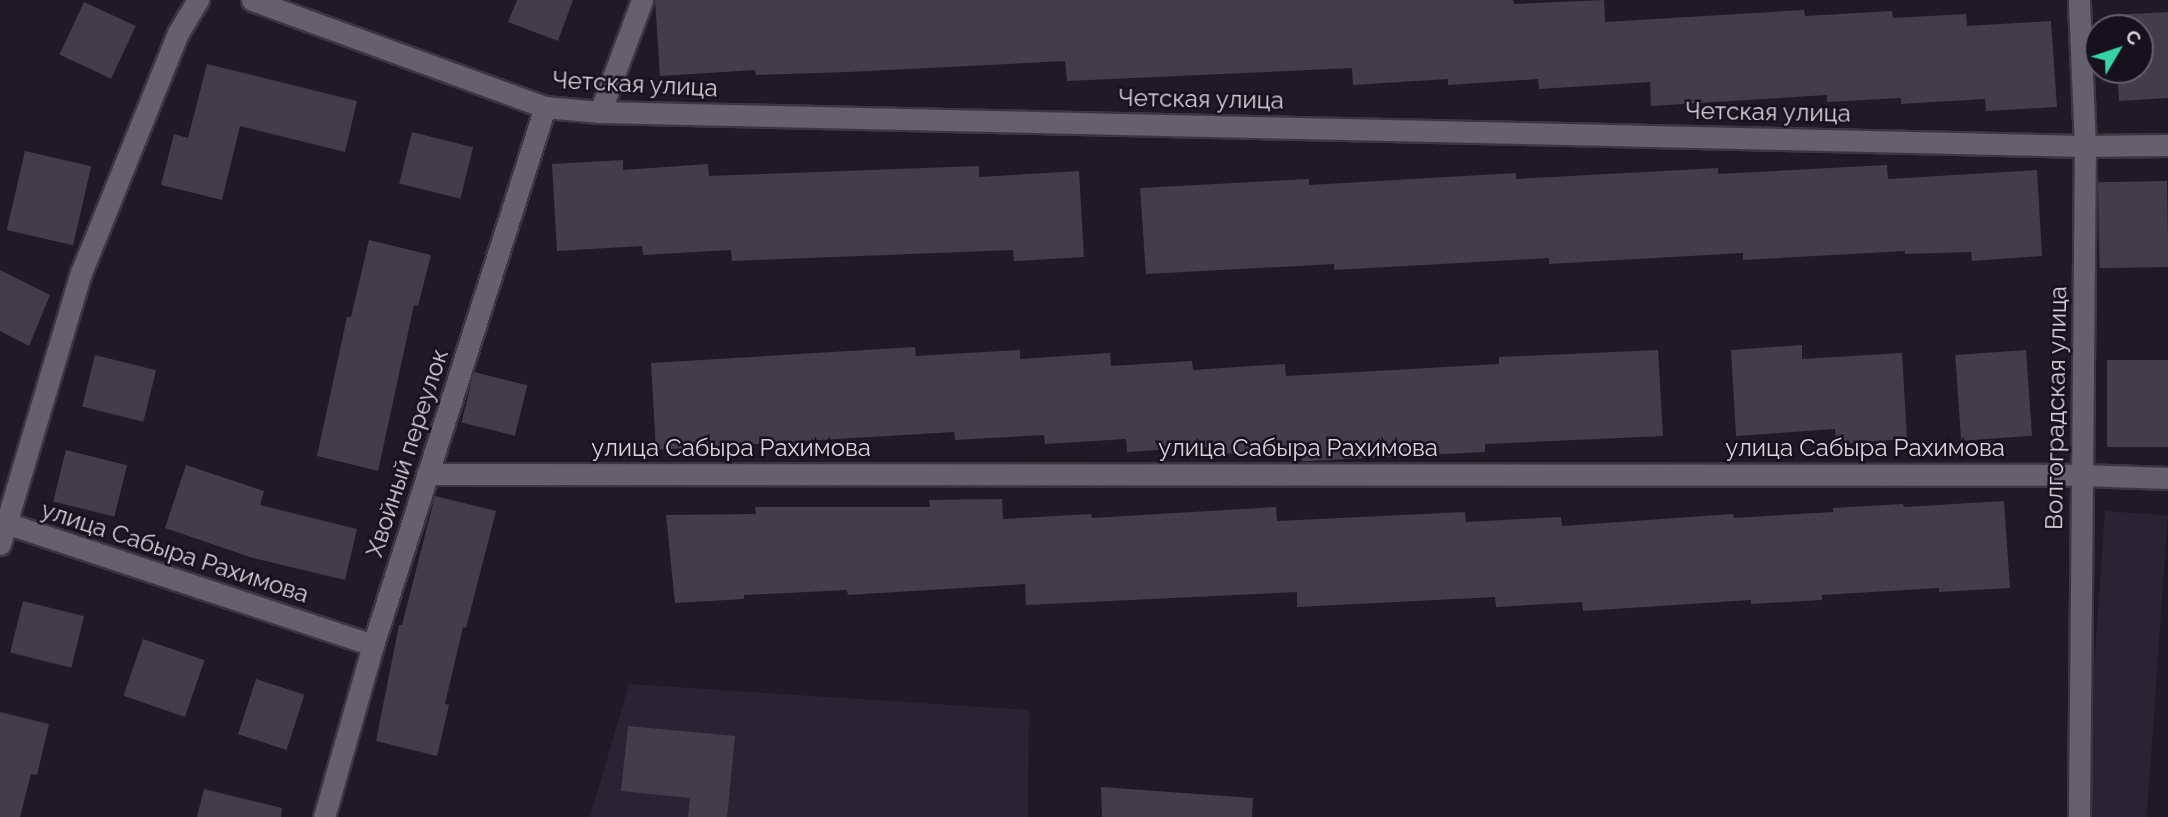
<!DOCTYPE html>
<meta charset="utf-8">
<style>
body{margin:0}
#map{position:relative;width:2168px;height:817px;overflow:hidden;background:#1f1a26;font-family:Raleway,sans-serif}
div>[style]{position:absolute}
.built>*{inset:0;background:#2a2333;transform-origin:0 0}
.building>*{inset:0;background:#433d4b;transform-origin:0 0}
.roads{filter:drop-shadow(2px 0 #3b3740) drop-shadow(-2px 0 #3b3740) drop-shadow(0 2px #3b3740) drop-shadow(0 -2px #3b3740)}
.minor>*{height:21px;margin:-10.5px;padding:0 10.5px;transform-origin:10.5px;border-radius:10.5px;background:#655f6e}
span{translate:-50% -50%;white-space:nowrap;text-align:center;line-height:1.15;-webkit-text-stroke:5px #16111d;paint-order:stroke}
.street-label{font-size:24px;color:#d8d4dd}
.north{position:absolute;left:2084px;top:14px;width:70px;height:70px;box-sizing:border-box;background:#16111d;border:2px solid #645f6a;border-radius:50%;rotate:51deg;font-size:19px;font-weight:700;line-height:28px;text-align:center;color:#d8d4dd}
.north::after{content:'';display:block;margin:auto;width:24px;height:32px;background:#38d4a6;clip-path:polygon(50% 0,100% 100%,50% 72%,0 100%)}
</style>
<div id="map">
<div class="built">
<i style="left:2105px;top:511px;width:63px;height:306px;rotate:4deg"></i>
<i style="clip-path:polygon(629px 684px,1029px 710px,1028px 817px,590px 817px)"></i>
</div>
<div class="building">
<i style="clip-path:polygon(517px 0,573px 0,558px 41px,508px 22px)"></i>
<i style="clip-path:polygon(655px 0,1513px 0,1514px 4px,1604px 0,1605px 22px,1804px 10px,1805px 16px,1892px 11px,1893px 18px,1966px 14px,1967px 26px,2051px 21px,2057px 107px,1986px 111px,1985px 99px,1901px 104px,1901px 98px,1827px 102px,1827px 95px,1651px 106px,1650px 82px,1539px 89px,1538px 79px,1448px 85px,1448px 79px,1353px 85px,1352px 68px,1067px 81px,1065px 61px,848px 72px,756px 75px,755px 70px,660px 76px)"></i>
<i style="left:84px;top:2px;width:57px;height:58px;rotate:25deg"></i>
<i style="clip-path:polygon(2168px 12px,2168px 98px,2119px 101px,2117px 70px,2140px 70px,2140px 28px,2114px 28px,2113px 15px)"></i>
<i style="clip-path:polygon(207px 64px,357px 101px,345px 152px,240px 126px,222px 200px,161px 185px,174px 134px,188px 138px)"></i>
<i style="left:412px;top:132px;width:63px;height:53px;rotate:14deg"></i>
<i style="left:25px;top:151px;width:68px;height:81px;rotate:13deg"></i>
<i style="clip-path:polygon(623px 160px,623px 170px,708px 164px,709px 176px,979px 166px,979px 177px,1079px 171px,1084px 257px,1014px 261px,1013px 250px,732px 261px,731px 250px,643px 255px,642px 246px,557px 251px,552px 164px)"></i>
<i style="clip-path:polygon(1887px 165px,1888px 179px,2037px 170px,2042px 256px,1972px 261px,1971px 252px,1905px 254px,1905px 251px,1743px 260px,1743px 253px,1549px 264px,1549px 258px,1334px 270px,1334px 264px,1146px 274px,1140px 188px,1309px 179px,1309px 185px,1516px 173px,1516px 179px,1718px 168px,1718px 174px)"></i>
<i style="left:2167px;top:181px;width:86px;height:69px;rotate:89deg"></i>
<i style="clip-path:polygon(369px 240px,431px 255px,418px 306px,414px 305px,378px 471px,317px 456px,347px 317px,351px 317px)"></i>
<i style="clip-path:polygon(0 270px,50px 295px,29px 346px,0 331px)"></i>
<i style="clip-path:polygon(1802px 345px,1802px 359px,1902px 353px,1907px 439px,1836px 444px,1835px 429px,1736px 436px,1731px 350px)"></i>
<i style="clip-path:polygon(915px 347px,916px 356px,1020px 350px,1020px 359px,1110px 353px,1111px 366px,1192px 361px,1193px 370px,1285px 364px,1286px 376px,1499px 364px,1499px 357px,1658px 350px,1663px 436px,1485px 444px,1485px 452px,1310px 461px,1302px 461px,1301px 450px,1220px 454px,1220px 446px,1127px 452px,1126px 439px,1045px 444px,1044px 435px,955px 440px,954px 432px,656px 450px,651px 363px)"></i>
<i style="left:2026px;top:350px;width:86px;height:71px;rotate:86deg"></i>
<i style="left:95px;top:355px;width:63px;height:53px;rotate:14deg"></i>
<i style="left:2168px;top:360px;width:87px;height:61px;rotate:90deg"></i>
<i style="left:474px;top:372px;width:55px;height:52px;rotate:14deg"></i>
<i style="left:66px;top:450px;width:63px;height:53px;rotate:14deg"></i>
<i style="clip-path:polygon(186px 465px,264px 491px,260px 505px,357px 529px,345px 580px,253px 558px,165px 528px)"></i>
<i style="clip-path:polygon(435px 496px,496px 511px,466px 628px,463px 627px,445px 704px,449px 705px,437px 756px,376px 741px,399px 625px,402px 625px)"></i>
<i style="clip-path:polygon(1002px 499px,1003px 519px,1091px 514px,1092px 518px,1276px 507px,1277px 521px,1465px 512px,1466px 522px,1561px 517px,1562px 526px,1733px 514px,1734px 518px,1833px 512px,1833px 508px,1903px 504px,1904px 507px,2004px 501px,2010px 588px,1939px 592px,1939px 588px,1822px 595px,1822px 600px,1751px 604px,1751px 600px,1583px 611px,1582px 602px,1496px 607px,1495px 597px,1297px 607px,1297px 592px,1026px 605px,1025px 584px,848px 595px,847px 590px,744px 595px,744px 599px,675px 603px,666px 515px,756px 514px,755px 507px,930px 507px,929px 500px)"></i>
<i style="left:23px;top:601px;width:63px;height:53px;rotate:14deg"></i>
<i style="left:143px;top:639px;width:65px;height:60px;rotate:19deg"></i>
<i style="left:256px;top:679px;width:51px;height:58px;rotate:18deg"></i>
<i style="clip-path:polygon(0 712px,49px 724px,37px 775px,31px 774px,20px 817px,0 817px)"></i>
<i style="clip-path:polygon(628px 726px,735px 736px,727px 817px,688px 817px,690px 798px,621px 791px)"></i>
<i style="clip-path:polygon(1101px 787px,1253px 798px,1252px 817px,1102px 817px)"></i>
<i style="clip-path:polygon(204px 789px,282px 808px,281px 817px,197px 817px)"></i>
</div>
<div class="roads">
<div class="minor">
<i style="left:252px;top:0;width:312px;rotate:20.1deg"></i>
<i style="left:545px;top:107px;width:55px;rotate:5.2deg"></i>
<i style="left:600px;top:112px;width:1485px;rotate:1.31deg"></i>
<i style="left:2085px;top:146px;width:83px;rotate:-0.7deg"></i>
<i style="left:600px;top:112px;width:120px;rotate:-69.4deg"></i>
<i style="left:427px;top:474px;width:1654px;rotate:0.03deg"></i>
<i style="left:2081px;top:475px;width:87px;rotate:2deg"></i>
<i style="left:0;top:521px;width:393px;rotate:18.4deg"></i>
<i style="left:0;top:544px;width:283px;rotate:-73.4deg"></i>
<i style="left:81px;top:273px;width:259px;rotate:-68deg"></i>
<i style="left:178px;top:33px;width:39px;rotate:-59deg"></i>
<i style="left:324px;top:817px;width:179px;rotate:-74.1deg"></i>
<i style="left:373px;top:645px;width:565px;rotate:-72.27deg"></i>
<i style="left:2079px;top:817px;width:671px;rotate:-89.49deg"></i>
<i style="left:2085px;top:146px;width:146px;rotate:-92.4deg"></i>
</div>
</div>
<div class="street-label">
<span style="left:635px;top:84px;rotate:3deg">Четская улица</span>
<span style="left:1201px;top:99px;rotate:1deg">Четская улица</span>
<span style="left:1768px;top:112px;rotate:1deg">Четская улица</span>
<span style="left:2056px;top:408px;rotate:-89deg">Волгоградская улица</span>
<span style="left:731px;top:448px">улица Сабыра Рахимова</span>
<span style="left:1298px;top:448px">улица Сабыра Рахимова</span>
<span style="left:1865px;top:448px">улица Сабыра Рахимова</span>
<span style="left:407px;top:453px;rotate:-72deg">Хвойный переулок</span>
<span style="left:175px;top:552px;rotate:18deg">улица Сабыра Рахимова</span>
</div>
<div class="north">С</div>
</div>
